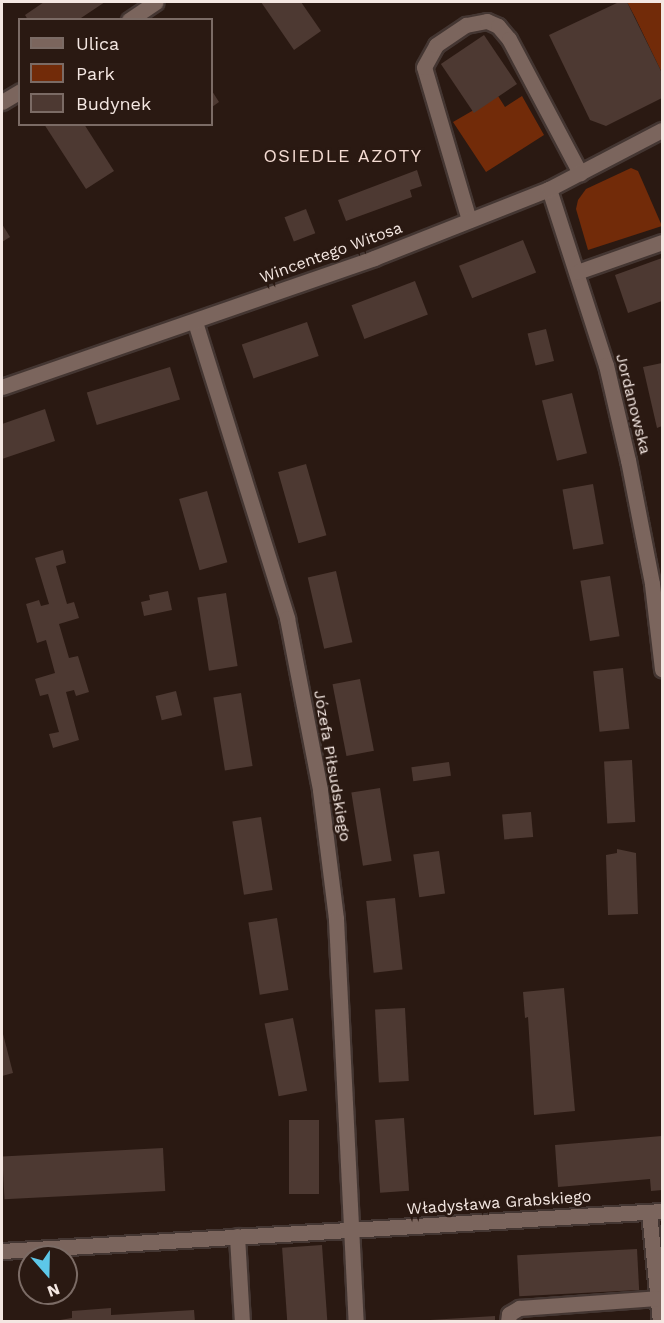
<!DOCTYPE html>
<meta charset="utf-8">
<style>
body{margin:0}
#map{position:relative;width:664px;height:1323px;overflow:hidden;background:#2a1912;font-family:"Work Sans",sans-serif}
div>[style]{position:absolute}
.green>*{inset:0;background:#722b09}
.building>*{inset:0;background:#4d3932;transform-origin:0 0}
.roads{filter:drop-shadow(2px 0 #443632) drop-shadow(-2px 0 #443632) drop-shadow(0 2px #443632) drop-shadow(0 -2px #443632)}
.minor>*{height:15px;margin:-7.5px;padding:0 7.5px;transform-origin:7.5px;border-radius:7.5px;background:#7b655d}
span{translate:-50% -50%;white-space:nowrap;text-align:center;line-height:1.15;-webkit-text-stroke:5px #2a1912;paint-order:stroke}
.street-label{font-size:16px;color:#f4e7e2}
.neighbourhood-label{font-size:18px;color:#f5dcd3;letter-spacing:1.5px}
.frame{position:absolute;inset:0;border:3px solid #f4e7e2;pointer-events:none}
.legend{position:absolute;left:18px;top:18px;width:195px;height:108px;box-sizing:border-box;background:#2a1912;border:2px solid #7b6b65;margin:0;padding:8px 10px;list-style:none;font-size:18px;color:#f4e7e2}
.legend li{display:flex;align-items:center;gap:12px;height:30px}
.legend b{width:30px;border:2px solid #7b6b65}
.north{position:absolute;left:18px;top:1245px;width:60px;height:60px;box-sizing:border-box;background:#2a1912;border:2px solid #7b6b65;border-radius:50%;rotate:160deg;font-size:16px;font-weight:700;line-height:24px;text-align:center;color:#f4e7e2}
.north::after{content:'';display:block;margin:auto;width:21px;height:27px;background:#5dc7e8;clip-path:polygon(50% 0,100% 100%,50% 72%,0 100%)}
</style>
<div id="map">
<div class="green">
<i style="clip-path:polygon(627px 2px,662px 2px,662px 73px,635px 17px)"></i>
<i style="clip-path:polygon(498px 96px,505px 107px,522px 96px,544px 135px,486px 172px,453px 122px)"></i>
<i style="clip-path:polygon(631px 168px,638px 171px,662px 226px,588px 250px,576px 209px,578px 200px,586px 189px)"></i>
</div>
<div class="building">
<i style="clip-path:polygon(44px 2px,105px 2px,78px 20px,28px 20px,25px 15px)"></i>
<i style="clip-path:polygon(261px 2px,301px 2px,321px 31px,294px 50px)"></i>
<i style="clip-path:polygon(619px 2px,627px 2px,662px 73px,662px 98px,606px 126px,590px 120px,549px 35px)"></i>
<i style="left:484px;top:35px;width:59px;height:52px;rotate:56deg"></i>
<i style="clip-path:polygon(212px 91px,219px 102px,212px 107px)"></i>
<i style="clip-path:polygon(44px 124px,84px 124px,114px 171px,86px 189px)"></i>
<i style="clip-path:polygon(417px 170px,422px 186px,410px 190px,412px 197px,346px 221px,338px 200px)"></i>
<i style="left:306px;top:209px;width:26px;height:23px;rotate:69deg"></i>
<i style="clip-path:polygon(2px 224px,10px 237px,2px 242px)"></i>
<i style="left:523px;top:240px;width:35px;height:69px;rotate:68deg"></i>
<i style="clip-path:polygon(662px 258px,662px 301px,628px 313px,615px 275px)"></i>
<i style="left:415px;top:281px;width:36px;height:68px;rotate:69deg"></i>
<i style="left:307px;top:322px;width:36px;height:69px;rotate:71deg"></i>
<i style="left:546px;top:329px;width:33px;height:19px;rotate:76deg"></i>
<i style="clip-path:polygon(662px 363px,662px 426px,657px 428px,643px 367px)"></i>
<i style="left:170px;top:367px;width:34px;height:87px;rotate:73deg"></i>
<i style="left:572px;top:393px;width:62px;height:31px;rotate:76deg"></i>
<i style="clip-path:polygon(45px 409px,55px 441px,2px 459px,2px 424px)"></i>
<i style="left:306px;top:464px;width:74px;height:29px;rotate:74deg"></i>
<i style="left:593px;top:484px;width:61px;height:31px;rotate:80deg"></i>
<i style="left:207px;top:491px;width:74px;height:29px;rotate:74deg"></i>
<i style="clip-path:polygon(63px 550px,66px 563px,56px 566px,67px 604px,74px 602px,79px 618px,59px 624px,69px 658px,78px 656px,89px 692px,76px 696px,74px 690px,66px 692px,79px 740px,53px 748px,49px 734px,59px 732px,48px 694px,40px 696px,35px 679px,55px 673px,46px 640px,37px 643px,26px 604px,39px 600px,41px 606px,49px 604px,35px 558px)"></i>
<i style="left:336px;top:571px;width:73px;height:29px;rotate:77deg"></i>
<i style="left:610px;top:576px;width:61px;height:30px;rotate:81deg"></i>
<i style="clip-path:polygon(168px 591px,172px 610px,144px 616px,141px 602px,150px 600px,149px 595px)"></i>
<i style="left:226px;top:593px;width:74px;height:29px;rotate:81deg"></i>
<i style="left:623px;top:668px;width:61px;height:30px;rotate:84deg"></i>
<i style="left:360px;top:679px;width:73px;height:28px;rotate:79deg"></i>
<i style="left:176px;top:691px;width:25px;height:21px;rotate:76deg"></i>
<i style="left:241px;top:693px;width:74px;height:28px;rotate:81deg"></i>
<i style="left:632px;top:760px;width:62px;height:28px;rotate:87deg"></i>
<i style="left:449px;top:762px;width:14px;height:38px;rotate:82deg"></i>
<i style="left:380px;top:788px;width:74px;height:29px;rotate:81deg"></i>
<i style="left:531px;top:812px;width:25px;height:29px;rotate:85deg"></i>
<i style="left:261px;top:817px;width:74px;height:29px;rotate:81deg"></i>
<i style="clip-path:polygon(617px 849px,636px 853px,638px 914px,608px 915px,606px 855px,617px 853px)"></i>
<i style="left:439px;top:851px;width:43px;height:26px;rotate:82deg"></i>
<i style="left:395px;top:898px;width:72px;height:29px;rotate:84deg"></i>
<i style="left:277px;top:918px;width:73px;height:29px;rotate:81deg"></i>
<i style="clip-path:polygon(564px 988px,575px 1111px,534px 1115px,528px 1017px,525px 1018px,523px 992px)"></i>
<i style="left:405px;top:1008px;width:73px;height:30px;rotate:87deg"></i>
<i style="left:293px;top:1018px;width:74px;height:29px;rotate:79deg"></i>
<i style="clip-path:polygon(2px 1030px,13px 1073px,2px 1076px)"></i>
<i style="left:404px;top:1118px;width:73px;height:29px;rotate:86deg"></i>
<i style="left:289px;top:1120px;width:30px;height:74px"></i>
<i style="clip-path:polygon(662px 1136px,662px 1190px,651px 1191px,650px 1179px,558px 1187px,555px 1145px)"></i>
<i style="left:163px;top:1148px;width:43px;height:161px;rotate:87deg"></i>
<i style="left:322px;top:1245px;width:77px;height:40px;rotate:86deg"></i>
<i style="left:637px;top:1249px;width:41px;height:120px;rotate:87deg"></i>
<i style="clip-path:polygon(111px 1308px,111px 1315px,194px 1310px,195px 1322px,48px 1322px,72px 1318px,72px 1311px)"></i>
<i style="clip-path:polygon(495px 1316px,495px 1322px,430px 1322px,430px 1320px)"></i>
</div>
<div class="roads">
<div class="minor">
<i style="left:129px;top:20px;width:32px;rotate:-34deg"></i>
<i style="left:2px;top:102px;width:21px;rotate:-31deg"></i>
<i style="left:549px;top:189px;width:185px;rotate:72.1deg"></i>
<i style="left:606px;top:365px;width:98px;rotate:77deg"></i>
<i style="left:628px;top:460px;width:126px;rotate:79deg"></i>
<i style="left:652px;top:584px;width:86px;rotate:83.3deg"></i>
<i style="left:469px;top:220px;width:159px;rotate:-106.4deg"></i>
<i style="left:424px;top:67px;width:25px;rotate:-61deg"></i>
<i style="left:436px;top:45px;width:36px;rotate:-34deg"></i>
<i style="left:466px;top:25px;width:21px;rotate:-11deg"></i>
<i style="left:487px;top:21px;width:12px;rotate:24deg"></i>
<i style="left:498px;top:26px;width:17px;rotate:50deg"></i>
<i style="left:509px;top:39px;width:152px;rotate:62.1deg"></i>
<i style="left:577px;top:272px;width:90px;rotate:-19.4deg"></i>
<i style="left:195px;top:322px;width:310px;rotate:72.7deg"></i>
<i style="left:287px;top:618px;width:175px;rotate:79.1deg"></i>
<i style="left:320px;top:790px;width:130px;rotate:82.9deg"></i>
<i style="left:336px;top:919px;width:403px;rotate:87.2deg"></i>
<i style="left:2px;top:387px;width:394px;rotate:-19.1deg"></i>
<i style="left:374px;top:258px;width:188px;rotate:-21.5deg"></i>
<i style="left:549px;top:189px;width:127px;rotate:-27.6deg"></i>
<i style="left:649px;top:1212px;width:111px;rotate:84.3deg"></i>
<i style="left:237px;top:1236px;width:86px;rotate:86.7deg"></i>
<i style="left:2px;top:1251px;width:661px;rotate:-3.47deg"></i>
<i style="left:508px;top:1322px;width:8px;rotate:-83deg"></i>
<i style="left:509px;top:1314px;width:12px;rotate:-31deg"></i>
<i style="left:519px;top:1308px;width:138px;rotate:-4.1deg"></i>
</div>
</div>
<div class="street-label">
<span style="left:331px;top:253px;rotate:-20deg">Wincentego Witosa</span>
<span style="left:633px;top:404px;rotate:76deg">Jordanowska</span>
<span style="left:332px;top:766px;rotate:80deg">Józefa Piłsudskiego</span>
<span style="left:499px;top:1203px;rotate:-4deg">Władysława Grabskiego</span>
</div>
<div class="neighbourhood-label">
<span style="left:343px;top:156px">OSIEDLE AZOTY</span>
</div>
<div class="frame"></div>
<ul class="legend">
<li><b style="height:8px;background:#7b655d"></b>Ulica</li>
<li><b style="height:16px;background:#722b09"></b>Park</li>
<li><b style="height:16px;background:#4d3932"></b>Budynek</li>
</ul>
<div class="north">N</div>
</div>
